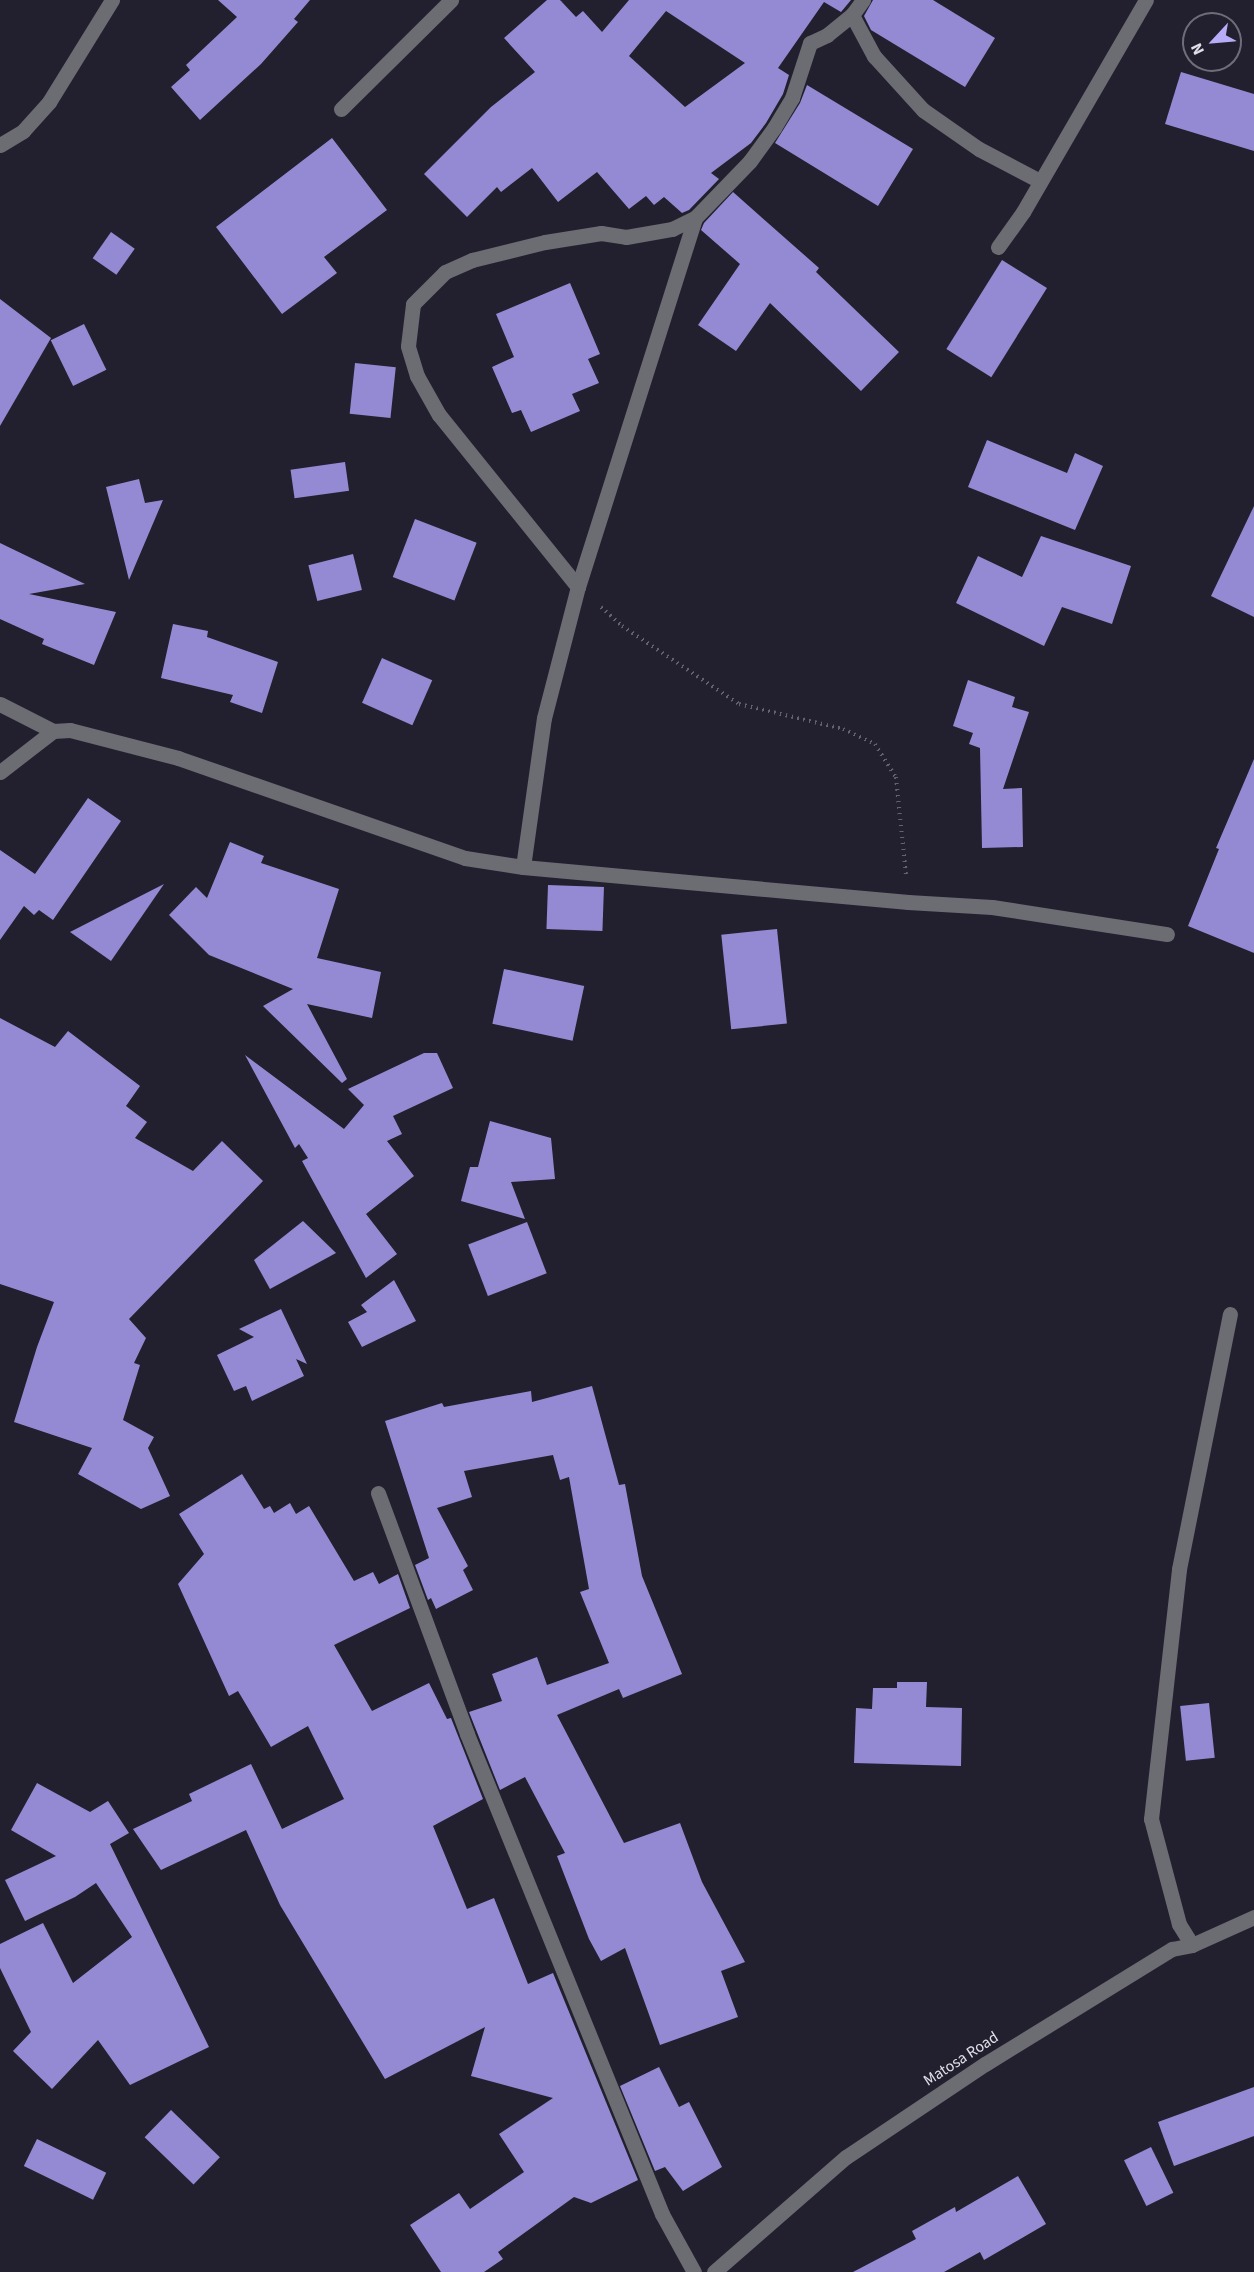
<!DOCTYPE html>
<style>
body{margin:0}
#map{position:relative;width:1254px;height:2272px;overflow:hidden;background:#22202e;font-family:"Source Sans 3",sans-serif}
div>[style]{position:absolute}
.building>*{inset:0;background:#948ad3;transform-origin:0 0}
.path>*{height:4px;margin-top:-2px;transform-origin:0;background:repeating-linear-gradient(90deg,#64626f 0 1.5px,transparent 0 6px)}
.minor>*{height:15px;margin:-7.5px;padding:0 7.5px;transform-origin:7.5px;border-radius:7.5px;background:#6c6c73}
span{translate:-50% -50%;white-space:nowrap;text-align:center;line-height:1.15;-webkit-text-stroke:6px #22202e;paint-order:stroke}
.street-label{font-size:16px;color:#e1e0ea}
.north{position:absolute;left:1182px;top:12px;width:60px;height:60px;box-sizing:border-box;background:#22202e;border:2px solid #6e6d79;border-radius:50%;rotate:244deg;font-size:16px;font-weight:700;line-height:24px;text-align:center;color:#e1e0ea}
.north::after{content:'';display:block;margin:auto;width:21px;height:27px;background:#b6acf8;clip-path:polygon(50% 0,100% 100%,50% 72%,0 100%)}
</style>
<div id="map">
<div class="building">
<i style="clip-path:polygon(218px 0,310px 0,294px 19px,298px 22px,261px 64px,200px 120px,171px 87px,190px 70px,186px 65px,237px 17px)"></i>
<i style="clip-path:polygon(evenodd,547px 0,560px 0,576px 17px,583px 11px,602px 32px,629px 0,851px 0,841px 12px,824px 2px,778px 68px,789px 75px,783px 94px,766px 123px,751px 143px,711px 173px,719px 179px,689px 210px,682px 213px,664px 197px,654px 205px,646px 196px,629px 209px,597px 172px,558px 202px,532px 168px,501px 192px,497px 187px,467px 217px,424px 174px,491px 107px,535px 72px,504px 38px,547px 0,666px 11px,745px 63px,685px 107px,629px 56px,666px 11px)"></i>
<i style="clip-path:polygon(873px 0,933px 0,995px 38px,965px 87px,871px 30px,864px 16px)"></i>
<i style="clip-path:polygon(1181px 72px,1254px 94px,1254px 151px,1165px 124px)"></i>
<i style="clip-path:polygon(807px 85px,913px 149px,878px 206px,775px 143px,800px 103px)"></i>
<i style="clip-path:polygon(332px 138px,387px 210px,324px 257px,337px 273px,282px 314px,216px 227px)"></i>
<i style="clip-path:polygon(733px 192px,819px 268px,816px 272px,899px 352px,861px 391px,770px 303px,736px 351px,698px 325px,740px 264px,701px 230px,704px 223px)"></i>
<i style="left:111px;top:232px;width:29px;height:32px;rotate:35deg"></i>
<i style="left:1002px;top:260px;width:53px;height:105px;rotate:32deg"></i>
<i style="clip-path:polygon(570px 283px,600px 354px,588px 359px,599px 383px,572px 394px,580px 411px,531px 432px,521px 410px,512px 413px,492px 367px,514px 357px,496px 314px)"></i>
<i style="clip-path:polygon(0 299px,51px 338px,0 426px)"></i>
<i style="left:84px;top:324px;width:51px;height:37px;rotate:64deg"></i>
<i style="left:355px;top:363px;width:41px;height:51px;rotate:6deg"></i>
<i style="clip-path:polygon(987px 440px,1067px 473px,1075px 453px,1103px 466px,1075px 530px,968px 487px)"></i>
<i style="left:345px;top:462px;width:29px;height:55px;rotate:82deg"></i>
<i style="clip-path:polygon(139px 479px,145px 503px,163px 500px,129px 580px,106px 487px)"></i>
<i style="clip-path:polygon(1254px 506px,1254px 617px,1211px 596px)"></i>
<i style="left:415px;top:519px;width:66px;height:62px;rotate:21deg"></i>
<i style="clip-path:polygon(1041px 536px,1131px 566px,1112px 624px,1062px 607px,1044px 646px,956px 603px,978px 556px,1022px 577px)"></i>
<i style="clip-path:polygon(0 543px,85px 584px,29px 594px,116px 612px,94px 665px,42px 644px,44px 639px,0 619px)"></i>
<i style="left:353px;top:554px;width:37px;height:46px;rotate:76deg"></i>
<i style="clip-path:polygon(173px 624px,208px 631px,207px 637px,278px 662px,262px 713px,230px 702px,233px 695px,161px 678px)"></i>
<i style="left:382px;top:658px;width:55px;height:49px;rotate:24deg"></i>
<i style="clip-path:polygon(968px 680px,1015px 697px,1012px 707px,1029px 712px,1003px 789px,1022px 788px,1023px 847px,982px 848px,980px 748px,969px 744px,973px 733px,953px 726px)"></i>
<i style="clip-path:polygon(1254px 759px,1254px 953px,1188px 926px,1219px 849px,1216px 848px)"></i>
<i style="clip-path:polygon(88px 798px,121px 821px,53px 920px,39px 910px,34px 915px,24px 906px,0 940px,0 850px,35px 874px)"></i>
<i style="clip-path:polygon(230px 842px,264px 856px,261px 863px,339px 889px,317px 958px,381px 972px,372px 1018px,307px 1004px,347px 1079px,342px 1083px,263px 1006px,293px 989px,209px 955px,169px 915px,196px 887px,207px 898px)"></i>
<i style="clip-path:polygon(164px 884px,111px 961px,70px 932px)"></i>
<i style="left:548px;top:885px;width:56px;height:44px;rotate:2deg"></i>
<i style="left:777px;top:929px;width:95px;height:56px;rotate:84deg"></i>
<i style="left:504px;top:969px;width:82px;height:56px;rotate:12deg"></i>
<i style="clip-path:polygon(0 1018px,55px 1047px,68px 1031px,140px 1086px,126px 1106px,147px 1122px,135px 1138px,193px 1171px,222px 1141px,263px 1181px,129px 1319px,146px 1338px,134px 1363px,140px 1365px,123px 1420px,154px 1437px,148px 1448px,170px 1496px,141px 1509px,78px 1474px,92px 1448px,14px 1422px,37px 1347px,54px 1302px,0 1284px)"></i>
<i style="clip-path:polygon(424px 1053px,437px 1053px,453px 1088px,393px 1116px,402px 1134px,387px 1141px,414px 1176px,366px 1214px,397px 1254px,366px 1278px,302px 1161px,308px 1158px,299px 1144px,295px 1148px,245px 1055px,344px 1129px,364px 1105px,348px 1089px)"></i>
<i style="clip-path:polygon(490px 1121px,551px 1138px,555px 1179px,511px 1182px,525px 1219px,461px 1201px,470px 1167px,478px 1167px)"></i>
<i style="clip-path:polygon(303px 1221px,336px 1253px,270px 1289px,254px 1260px)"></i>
<i style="left:527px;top:1222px;width:55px;height:63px;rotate:69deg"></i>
<i style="clip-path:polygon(394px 1280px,416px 1321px,362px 1347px,348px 1322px,367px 1312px,361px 1305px)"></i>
<i style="clip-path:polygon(281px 1309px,307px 1364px,296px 1359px,304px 1376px,252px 1401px,246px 1386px,234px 1391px,217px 1355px,254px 1337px,239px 1329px)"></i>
<i style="clip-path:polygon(592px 1386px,619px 1485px,625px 1484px,642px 1576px,682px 1674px,623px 1698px,619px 1689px,557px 1715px,624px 1843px,680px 1823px,702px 1882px,745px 1962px,721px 1971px,738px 2017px,660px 2045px,625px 1948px,601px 1961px,589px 1939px,557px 1856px,565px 1853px,525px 1777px,500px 1790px,469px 1712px,502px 1701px,492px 1674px,537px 1657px,547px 1685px,609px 1663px,580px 1592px,589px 1589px,569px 1477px,560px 1480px,553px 1455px,464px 1471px,472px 1497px,437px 1508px,468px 1566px,463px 1570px,473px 1590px,436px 1609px,431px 1598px,428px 1600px,415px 1565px,429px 1558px,385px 1421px,442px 1403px,444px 1407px,531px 1391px,532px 1402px)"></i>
<i style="clip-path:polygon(242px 1474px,264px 1509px,270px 1506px,274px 1513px,290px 1503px,296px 1514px,309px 1506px,354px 1581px,373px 1572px,379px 1584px,398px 1574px,410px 1608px,334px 1645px,372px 1711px,429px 1683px,447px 1719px,451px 1718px,483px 1799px,433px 1826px,467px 1909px,494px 1898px,528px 1984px,553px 1973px,638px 2180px,591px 2203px,574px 2197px,498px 2252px,503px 2259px,484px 2272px,441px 2272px,410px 2225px,459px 2193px,470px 2209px,524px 2172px,499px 2134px,553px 2098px,471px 2076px,485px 2027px,385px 2079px,280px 1905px,246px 1830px,161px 1870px,133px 1829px,192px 1801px,189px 1794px,251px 1764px,282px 1829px,344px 1799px,308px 1726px,271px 1747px,238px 1691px,229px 1696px,178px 1584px,204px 1554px,179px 1514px)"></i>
<i style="clip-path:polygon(897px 1682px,927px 1682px,926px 1707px,962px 1708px,961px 1766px,854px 1763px,856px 1708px,872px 1709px,873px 1688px,897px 1688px)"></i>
<i style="left:1209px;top:1703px;width:55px;height:29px;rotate:84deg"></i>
<i style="clip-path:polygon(37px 1783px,90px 1812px,108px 1801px,129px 1833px,110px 1844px,209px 2047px,130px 2085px,98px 2040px,52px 2089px,13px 2051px,31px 2032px,0 1968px,0 1944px,43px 1923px,73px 1983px,132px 1937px,96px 1883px,75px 1897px,25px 1921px,5px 1880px,56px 1856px,11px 1830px)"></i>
<i style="clip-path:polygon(659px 2067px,679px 2107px,689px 2102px,722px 2167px,683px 2191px,665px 2167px,655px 2171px,620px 2086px)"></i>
<i style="clip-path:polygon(1254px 2087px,1254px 2136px,1174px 2166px,1158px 2122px)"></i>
<i style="left:171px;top:2110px;width:68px;height:38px;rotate:44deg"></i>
<i style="left:37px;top:2139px;width:77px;height:30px;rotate:26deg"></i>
<i style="left:1151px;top:2147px;width:51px;height:30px;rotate:64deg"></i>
<i style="clip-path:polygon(1018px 2176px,1046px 2224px,984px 2260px,980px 2252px,944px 2272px,853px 2272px,916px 2239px,912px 2231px,955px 2207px,956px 2212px)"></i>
</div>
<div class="path">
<i style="left:601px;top:607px;width:28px;rotate:42deg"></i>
<i style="left:622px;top:626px;width:141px;rotate:33.7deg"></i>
<i style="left:739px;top:704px;width:107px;rotate:13.5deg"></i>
<i style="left:843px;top:729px;width:35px;rotate:25deg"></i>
<i style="left:875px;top:744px;width:39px;rotate:58deg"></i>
<i style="left:896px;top:777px;width:99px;rotate:84.2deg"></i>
</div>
<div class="minor">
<i style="left:852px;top:15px;width:47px;rotate:61.8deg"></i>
<i style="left:874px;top:56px;width:73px;rotate:47.8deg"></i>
<i style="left:923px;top:110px;width:68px;rotate:34.9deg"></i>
<i style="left:979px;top:149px;width:69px;rotate:27.7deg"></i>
<i style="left:341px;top:109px;width:155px;rotate:-44.7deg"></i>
<i style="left:0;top:145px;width:27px;rotate:-31deg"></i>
<i style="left:23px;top:131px;width:39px;rotate:-48deg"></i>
<i style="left:49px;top:102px;width:120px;rotate:-58.3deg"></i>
<i style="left:998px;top:247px;width:43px;rotate:-54.5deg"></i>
<i style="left:1023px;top:212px;width:245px;rotate:-59.9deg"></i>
<i style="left:578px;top:587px;width:221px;rotate:-128.9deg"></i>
<i style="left:439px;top:415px;width:45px;rotate:-119.4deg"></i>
<i style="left:417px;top:376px;width:31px;rotate:-107deg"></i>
<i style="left:408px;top:346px;width:42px;rotate:-83.2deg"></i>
<i style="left:413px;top:304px;width:45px;rotate:-45deg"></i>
<i style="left:445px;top:272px;width:30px;rotate:-24deg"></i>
<i style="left:472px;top:260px;width:75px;rotate:-13.9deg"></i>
<i style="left:545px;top:242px;width:57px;rotate:-9.1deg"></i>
<i style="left:601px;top:233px;width:25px;rotate:9deg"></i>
<i style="left:626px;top:237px;width:47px;rotate:-9.9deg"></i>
<i style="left:672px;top:229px;width:25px;rotate:-26deg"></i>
<i style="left:695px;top:218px;width:79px;rotate:-46deg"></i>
<i style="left:750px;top:161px;width:41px;rotate:-54deg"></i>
<i style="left:774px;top:128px;width:35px;rotate:-59deg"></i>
<i style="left:792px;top:98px;width:58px;rotate:-71.9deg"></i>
<i style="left:810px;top:43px;width:19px;rotate:-25deg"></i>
<i style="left:827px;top:35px;width:32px;rotate:-39deg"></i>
<i style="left:852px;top:15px;width:19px;rotate:-54deg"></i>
<i style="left:0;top:704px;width:59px;rotate:27deg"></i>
<i style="left:0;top:772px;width:67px;rotate:-37.7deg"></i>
<i style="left:53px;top:731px;width:17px;rotate:-3deg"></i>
<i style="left:70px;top:730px;width:112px;rotate:14.5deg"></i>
<i style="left:178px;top:758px;width:304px;rotate:19.2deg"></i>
<i style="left:465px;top:858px;width:59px;rotate:8.8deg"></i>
<i style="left:523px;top:867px;width:387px;rotate:5.2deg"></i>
<i style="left:908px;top:902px;width:84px;rotate:3.4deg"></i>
<i style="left:992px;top:907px;width:177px;rotate:8.8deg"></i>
<i style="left:523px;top:867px;width:150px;rotate:-82deg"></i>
<i style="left:544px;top:718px;width:135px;rotate:-75.5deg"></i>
<i style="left:578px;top:587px;width:387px;rotate:-72.4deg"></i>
<i style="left:378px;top:1493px;width:257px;rotate:69.7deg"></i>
<i style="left:467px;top:1734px;width:518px;rotate:67.89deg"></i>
<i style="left:662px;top:2214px;width:66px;rotate:61.1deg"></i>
<i style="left:1192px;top:1945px;width:25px;rotate:-122deg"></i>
<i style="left:1179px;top:1924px;width:109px;rotate:-104.9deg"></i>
<i style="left:1151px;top:1819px;width:252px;rotate:-83.6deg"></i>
<i style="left:1179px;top:1569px;width:260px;rotate:-78.7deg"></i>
<i style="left:714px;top:2272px;width:175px;rotate:-41.1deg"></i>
<i style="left:846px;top:2157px;width:167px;rotate:-33.8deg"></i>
<i style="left:985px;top:2064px;width:220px;rotate:-31.6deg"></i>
<i style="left:1172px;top:1949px;width:20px;rotate:-11deg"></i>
<i style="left:1192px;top:1945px;width:68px;rotate:-24.3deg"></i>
</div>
<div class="street-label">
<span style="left:961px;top:2059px;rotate:-33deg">Matosa Road</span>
</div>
<div class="north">N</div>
</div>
